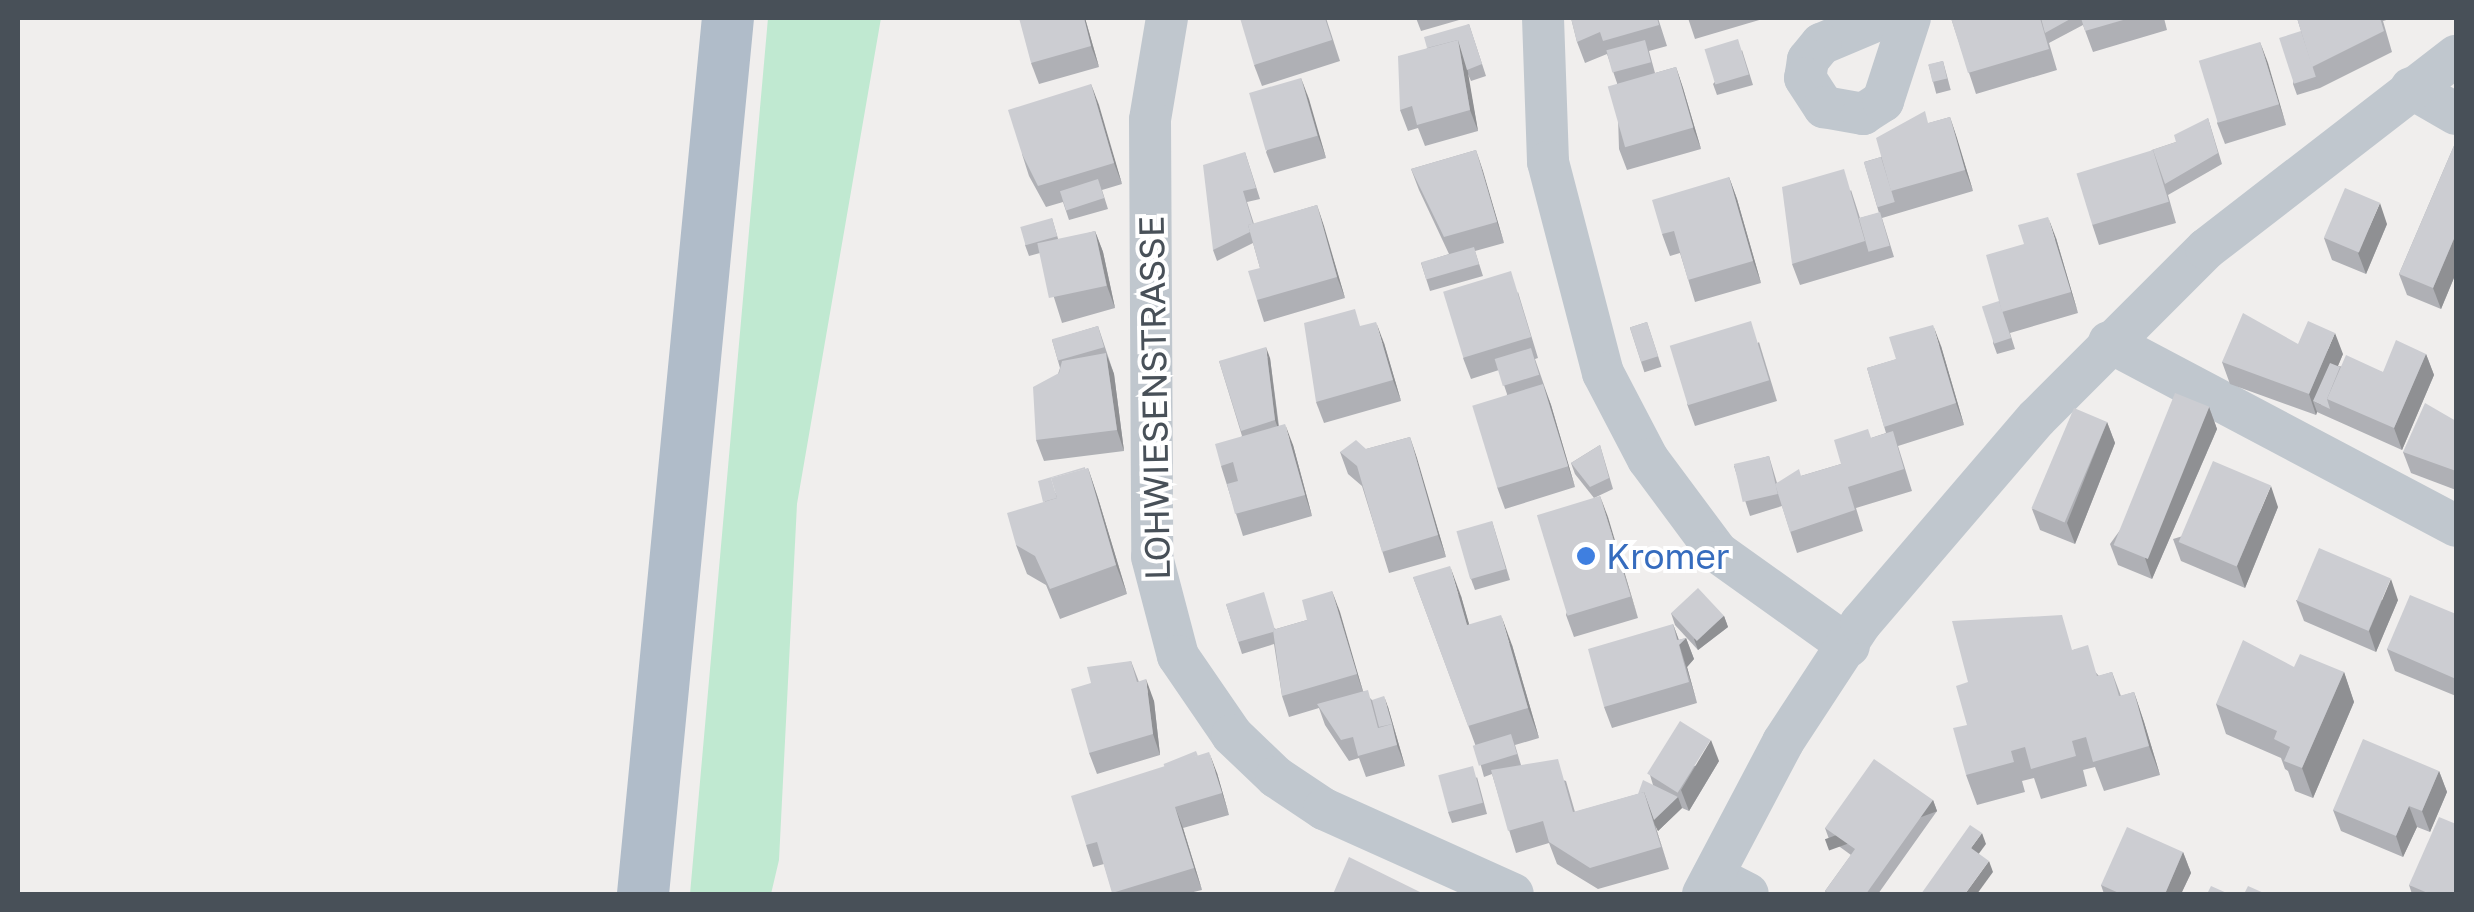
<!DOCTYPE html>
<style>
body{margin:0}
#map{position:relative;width:2474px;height:912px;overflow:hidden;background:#f0eeed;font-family:"Golos Text",sans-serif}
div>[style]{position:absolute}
.green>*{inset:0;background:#c0e9d1}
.minor>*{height:42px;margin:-21px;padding:0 21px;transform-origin:21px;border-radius:21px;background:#c0c7ce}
.major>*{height:52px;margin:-26px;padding:0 26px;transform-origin:26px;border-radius:26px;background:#b0bcc9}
.wall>*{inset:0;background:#afb0b5;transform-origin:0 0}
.shaded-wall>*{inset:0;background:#8f9093;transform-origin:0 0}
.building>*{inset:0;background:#cccdd2;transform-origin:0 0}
.dots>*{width:28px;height:28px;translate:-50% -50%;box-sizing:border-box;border:5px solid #fff;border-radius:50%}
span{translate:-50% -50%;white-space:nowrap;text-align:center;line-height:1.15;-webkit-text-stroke:8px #fff;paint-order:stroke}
.street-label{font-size:35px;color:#485058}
.shop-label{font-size:35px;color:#366cbe}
.left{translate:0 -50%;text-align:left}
.frame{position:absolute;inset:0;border:20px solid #485058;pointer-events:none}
</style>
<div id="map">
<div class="green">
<i style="clip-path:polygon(768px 18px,881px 18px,797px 504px,779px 860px,771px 894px,690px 894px)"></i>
</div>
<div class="minor">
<i style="left:1167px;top:18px;width:103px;rotate:99.5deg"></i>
<i style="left:1150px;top:120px;width:437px;rotate:89.7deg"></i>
<i style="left:1152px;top:557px;width:102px;rotate:75.3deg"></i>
<i style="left:1178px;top:656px;width:96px;rotate:55.6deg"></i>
<i style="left:1232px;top:735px;width:61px;rotate:43.7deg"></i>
<i style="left:1276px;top:777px;width:58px;rotate:33.7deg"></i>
<i style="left:1324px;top:809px;width:207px;rotate:24.2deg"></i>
<i style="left:1543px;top:18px;width:144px;rotate:88deg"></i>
<i style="left:1548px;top:162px;width:218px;rotate:75.4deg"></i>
<i style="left:1603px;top:373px;width:97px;rotate:62.4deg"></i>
<i style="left:1648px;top:459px;width:116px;rotate:53.4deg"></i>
<i style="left:1717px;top:552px;width:162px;rotate:35.5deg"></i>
<i style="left:1883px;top:18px;width:67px;rotate:157.2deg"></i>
<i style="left:1821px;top:44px;width:21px;rotate:129deg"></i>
<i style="left:1808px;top:60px;width:18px;rotate:99deg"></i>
<i style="left:1805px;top:78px;width:35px;rotate:57deg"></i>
<i style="left:1824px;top:107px;width:40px;rotate:10deg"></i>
<i style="left:1863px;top:114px;width:24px;rotate:-33deg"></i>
<i style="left:1883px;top:101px;width:87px;rotate:-72deg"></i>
<i style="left:2411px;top:88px;width:52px;rotate:30deg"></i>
<i style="left:2109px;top:342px;width:393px;rotate:27.9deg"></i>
<i style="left:1713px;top:876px;width:39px;rotate:27deg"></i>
<i style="left:1703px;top:894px;width:172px;rotate:-62.2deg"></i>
<i style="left:1783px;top:742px;width:142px;rotate:-56.8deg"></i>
<i style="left:1861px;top:623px;width:270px;rotate:-49.4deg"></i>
<i style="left:2037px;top:418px;width:239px;rotate:-45deg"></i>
<i style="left:2206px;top:249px;width:316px;rotate:-37.7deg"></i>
</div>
<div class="major">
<i style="left:643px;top:894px;width:880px;rotate:-84.46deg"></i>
</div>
<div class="wall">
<i style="clip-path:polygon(1085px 18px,1099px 67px,1039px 84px,1031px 63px)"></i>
<i style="clip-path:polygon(1326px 18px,1340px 61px,1262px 86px,1254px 65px)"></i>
<i style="clip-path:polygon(1416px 18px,1466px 18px,1421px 31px)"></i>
<i style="clip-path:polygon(1571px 18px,1658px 18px,1667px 46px,1649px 51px,1655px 73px,1676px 67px,1683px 88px,1701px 149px,1627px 170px,1619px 149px,1617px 83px,1607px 54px,1585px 63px,1577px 42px)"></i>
<i style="clip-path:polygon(1688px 18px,1766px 18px,1695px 39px)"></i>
<i style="clip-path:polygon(1951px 18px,2164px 18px,2167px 30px,2093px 52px,2083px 25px,2049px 43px,2057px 70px,1976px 94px)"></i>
<i style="clip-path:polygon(2297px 18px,2393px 18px,2383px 21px,2392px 52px,2320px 88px,2297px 95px,2293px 84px,2301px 31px)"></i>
<i style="clip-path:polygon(1469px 24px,1486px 76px,1471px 81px,1467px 72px,1478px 131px,1425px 146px,1418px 128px,1408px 131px,1400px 110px,1427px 48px)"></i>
<i style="clip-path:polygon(2260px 42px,2286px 125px,2225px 144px,2217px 123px)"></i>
<i style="clip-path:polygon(1742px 50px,1753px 85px,1717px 95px,1713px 84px)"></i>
<i style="left:1943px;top:61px;width:30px;height:15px;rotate:75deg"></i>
<i style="clip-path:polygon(1301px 78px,1326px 158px,1274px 173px,1266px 152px)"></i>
<i style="clip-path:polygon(1091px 84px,1122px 184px,1102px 190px,1108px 209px,1069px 220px,1063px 202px,1046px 207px,1029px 176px,1022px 154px)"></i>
<i style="clip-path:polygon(1950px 117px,1973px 191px,1882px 218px,1894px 257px,1800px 285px,1792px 264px,1851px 190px,1860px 218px,1879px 213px,1864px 162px,1881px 157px,1929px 123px)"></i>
<i style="clip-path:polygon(2208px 118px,2222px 164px,2168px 195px,2176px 223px,2099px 245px,2092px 224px,2152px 150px,2176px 142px)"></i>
<i style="clip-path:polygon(2456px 141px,2456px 273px,2441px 309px,2407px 295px,2399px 274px)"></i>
<i style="clip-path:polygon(1476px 150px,1504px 243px,1475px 251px,1483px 276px,1430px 291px,1421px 263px,1449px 254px,1419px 190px,1411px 169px)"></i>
<i style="clip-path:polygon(1245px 152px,1260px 199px,1247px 202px,1254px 224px,1317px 205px,1345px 298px,1264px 322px,1257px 300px,1260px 268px,1253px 243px,1217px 261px,1213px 250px)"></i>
<i style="clip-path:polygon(1729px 177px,1737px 199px,1761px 283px,1695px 302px,1680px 253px,1670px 256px,1662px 234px)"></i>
<i style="clip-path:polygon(1052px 218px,1059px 242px,1095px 231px,1103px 252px,1115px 308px,1062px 323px,1040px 253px,1029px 256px,1025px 245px)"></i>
<i style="clip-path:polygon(2387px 224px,2366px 274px,2332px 260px,2324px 238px)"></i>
<i style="clip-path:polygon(2056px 238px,2078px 313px,2010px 333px,2009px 330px,2015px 349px,1997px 354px,1993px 343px,1999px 301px)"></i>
<i style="clip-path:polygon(1518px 292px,1538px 358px,1535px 359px,1551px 405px,1575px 487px,1505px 509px,1497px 487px,1507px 394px,1499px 370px,1471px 379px,1463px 358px)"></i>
<i style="left:1647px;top:322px;width:47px;height:18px;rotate:72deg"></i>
<i style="clip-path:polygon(1098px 326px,1114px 374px,1124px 451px,1044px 461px,1036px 440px,1060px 368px,1052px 340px)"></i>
<i style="clip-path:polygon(1759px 342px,1777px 401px,1695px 426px,1687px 404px)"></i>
<i style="clip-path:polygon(1384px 343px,1401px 401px,1324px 423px,1316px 402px)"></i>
<i style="clip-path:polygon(2298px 344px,2343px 354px,2338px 366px,2383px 372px,2426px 354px,2434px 375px,2402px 450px,2317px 412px,2316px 415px,2230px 384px,2222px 362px)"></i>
<i style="clip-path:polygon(1941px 346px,1964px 425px,1898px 446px,1912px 491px,1856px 508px,1863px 531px,1797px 553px,1782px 506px,1750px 516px,1734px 466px,1769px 456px,1777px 483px,1841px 464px,1871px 438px,1886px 433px,1867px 368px)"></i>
<i style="clip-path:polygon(1270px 358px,1279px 426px,1293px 445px,1312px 516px,1243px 536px,1221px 466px,1242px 436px,1219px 361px)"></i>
<i style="clip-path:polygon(2209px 407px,2217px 429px,2152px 579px,2118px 565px,2110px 544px)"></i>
<i style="clip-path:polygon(2456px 421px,2456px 490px,2411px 473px,2403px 452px)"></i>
<i style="clip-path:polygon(2107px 422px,2115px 443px,2075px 544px,2040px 530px,2032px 509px)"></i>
<i style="clip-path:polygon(1410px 437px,1446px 557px,1389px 573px,1362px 486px,1348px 474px,1340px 452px,1366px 449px)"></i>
<i style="clip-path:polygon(1600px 445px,1613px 489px,1594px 498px,1575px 474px,1571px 463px)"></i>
<i style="clip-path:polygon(1088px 468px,1098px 498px,1127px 594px,1060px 619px,1046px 585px,1027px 574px,1016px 545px,1044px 502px)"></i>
<i style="clip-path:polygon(1600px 496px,1638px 618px,1574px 637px,1566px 615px)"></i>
<i style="clip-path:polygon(2278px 507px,2245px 588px,2181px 561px,2173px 539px)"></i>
<i style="clip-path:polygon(1492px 521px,1510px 580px,1475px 590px,1471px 579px)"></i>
<i style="clip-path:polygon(1413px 577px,1461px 596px,1469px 625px,1512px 645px,1539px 738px,1515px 745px,1521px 765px,1566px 781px,1575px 812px,1638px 794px,1653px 785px,1650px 775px,1719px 761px,1689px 811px,1682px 808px,1658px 831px,1655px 825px,1669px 869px,1598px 889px,1557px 864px,1549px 843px,1516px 853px,1492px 774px,1484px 777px,1475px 744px)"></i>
<i style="clip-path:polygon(1332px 591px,1363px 691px,1372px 700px,1388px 707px,1405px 766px,1366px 777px,1359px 758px,1349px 761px,1325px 725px,1319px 708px,1289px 717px,1282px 696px,1274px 644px,1242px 654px,1226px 604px,1276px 629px,1307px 620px)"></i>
<i style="clip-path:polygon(2296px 600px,2398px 600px,2376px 652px,2304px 621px)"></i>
<i style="clip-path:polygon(1671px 613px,1724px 616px,1728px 627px,1698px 650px,1675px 625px)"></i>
<i style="clip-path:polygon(2456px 614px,2456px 696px,2395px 671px,2387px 649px)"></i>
<i style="clip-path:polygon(1673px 624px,1679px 640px,1686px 638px,1694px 659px,1687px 667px,1697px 703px,1612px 728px,1604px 707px)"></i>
<i style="clip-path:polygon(2075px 649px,2099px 676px,2112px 672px,2121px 696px,2134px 692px,2144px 722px,2160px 775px,2104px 791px,2095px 767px,2083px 770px,2087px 786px,2041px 799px,2034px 778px,2022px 781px,2025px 792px,1977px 805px,1966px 775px)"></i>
<i style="clip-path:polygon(1131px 661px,1139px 682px,1154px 701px,1160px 755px,1097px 774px,1089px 753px,1091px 683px)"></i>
<i style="clip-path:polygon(2294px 667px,2344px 672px,2354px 702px,2313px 798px,2295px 791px,2288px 771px,2285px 769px,2281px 758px,2226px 734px,2216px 704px)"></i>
<i style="clip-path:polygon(1198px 756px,1217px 773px,1229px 815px,1183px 828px,1202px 890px,1185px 894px,1113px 894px,1104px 864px,1093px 867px,1086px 845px)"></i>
<i style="clip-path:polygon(2439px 771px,2447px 792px,2430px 832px,2417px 827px,2403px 857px,2341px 831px,2333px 810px)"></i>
<i style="clip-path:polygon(1477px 777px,1487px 814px,1452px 823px,1448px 812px)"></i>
<i style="clip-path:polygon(1933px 800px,1937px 811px,1878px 894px,1827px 894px,1825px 891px,1851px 855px,1829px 839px,1825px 828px)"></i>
<i style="clip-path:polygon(2183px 852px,2191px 873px,2181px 894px,2104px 894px,2101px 885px)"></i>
<i style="clip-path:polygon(2409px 885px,2456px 894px,2412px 894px)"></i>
</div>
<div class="shaded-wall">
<i style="clip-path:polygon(1084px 18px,1085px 18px,1099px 67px,1091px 46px)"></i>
<i style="clip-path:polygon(1458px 40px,1466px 61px,1478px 131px,1470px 110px)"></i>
<i style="clip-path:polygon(2260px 42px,2268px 63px,2286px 125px,2279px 104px)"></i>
<i style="clip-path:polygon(1676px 67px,1683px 88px,1701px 149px,1693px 128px)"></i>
<i style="clip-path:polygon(1301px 78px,1309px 99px,1326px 158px,1318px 136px)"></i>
<i style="clip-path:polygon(1091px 84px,1099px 105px,1122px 184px,1114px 163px)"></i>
<i style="clip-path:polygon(1950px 117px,1957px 138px,1973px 191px,1965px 170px)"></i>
<i style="clip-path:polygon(1476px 150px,1483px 171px,1504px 243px,1497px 222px)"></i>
<i style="clip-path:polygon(1729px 177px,1737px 199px,1761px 283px,1753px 261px)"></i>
<i style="clip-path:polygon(2380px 203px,2387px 224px,2366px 274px,2358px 253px)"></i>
<i style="clip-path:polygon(1317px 205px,1324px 226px,1345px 298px,1337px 277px)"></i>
<i style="clip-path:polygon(2048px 217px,2056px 238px,2078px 313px,2071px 292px)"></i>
<i style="clip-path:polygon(1095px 231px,1103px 252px,1115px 308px,1107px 286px)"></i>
<i style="clip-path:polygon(2456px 234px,2456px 273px,2441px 309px,2433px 288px)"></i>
<i style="clip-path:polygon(1376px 322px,1384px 343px,1401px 401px,1393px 380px)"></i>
<i style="clip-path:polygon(1933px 325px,1941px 346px,1964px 425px,1956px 403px)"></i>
<i style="clip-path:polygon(2335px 333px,2343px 354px,2321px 405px,2313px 401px,2317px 412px,2316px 415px,2309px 394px)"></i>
<i style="clip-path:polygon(1266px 347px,1270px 358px,1279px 431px,1275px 420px)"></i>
<i style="clip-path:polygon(1106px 353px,1114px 374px,1124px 451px,1117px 430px)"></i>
<i style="clip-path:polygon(2426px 354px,2434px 375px,2402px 450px,2394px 428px)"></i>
<i style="clip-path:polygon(1543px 384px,1551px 405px,1575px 487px,1568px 466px)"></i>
<i style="clip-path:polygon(2209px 407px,2217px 429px,2152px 579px,2145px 558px)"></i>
<i style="clip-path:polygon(2107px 422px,2115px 443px,2075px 544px,2067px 523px)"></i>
<i style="clip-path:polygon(1285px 424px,1293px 445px,1312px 516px,1305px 495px)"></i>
<i style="clip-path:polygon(1410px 437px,1417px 458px,1446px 557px,1438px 535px)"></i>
<i style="clip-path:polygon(1088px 468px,1098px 498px,1127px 594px,1116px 565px)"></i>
<i style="clip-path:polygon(2271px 486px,2278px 507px,2245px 588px,2237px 566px)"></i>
<i style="clip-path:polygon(1600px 496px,1608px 517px,1638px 618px,1631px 596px)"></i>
<i style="clip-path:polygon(1450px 566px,1461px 596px,1478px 655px,1467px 625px)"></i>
<i style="clip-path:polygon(2391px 579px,2398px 600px,2376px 652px,2369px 631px)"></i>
<i style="clip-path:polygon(1332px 591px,1340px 612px,1364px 695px,1357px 674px)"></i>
<i style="clip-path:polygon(1501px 615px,1512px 645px,1539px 738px,1528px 708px)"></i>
<i style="clip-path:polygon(1724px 616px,1728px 627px,1698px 650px,1694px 639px)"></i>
<i style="clip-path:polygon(1673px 624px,1680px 644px,1686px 638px,1694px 659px,1687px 667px,1697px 703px)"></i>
<i style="clip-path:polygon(2344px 672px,2354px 702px,2313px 798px,2302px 768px)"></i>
<i style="clip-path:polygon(1146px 679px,1154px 701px,1160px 755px,1153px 734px)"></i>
<i style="clip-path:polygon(2134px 692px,2144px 722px,2160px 775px,2149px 746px)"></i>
<i style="clip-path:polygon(1384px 696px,1388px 707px,1405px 766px,1397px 745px)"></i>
<i style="clip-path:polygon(1711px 740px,1719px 761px,1689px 811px,1681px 790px)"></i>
<i style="clip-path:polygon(1209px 752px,1217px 773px,1229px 815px,1222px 793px)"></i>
<i style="clip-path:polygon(2439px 771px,2447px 792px,2430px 832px,2422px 811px)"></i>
<i style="clip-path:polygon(1644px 792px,1678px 797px,1682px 808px,1658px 831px,1655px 825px,1669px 869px)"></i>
<i style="left:1933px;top:800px;width:12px;height:115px;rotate:70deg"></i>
<i style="clip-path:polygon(2409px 806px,2417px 827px,2403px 857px,2396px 836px)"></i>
<i style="clip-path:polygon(1175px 807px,1183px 828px,1202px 890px,1194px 868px)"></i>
<i style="clip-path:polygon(1982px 833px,1986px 844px,1975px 859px,1971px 848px)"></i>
<i style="clip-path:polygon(2183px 852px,2191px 873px,2181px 894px,2165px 894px)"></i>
<i style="clip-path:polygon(1989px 861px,1993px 872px,1977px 894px,1965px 894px)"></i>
</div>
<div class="building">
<i style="clip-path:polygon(1019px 18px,1084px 18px,1091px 46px,1031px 63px)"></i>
<i style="clip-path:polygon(1240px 18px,1325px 18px,1332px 40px,1254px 65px)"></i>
<i style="clip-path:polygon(1571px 18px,1657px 18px,1659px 25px,1603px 41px,1600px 32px,1577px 42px)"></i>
<i style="clip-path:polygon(1951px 18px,2040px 18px,2049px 49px,1968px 73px)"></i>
<i style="clip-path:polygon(2041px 18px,2072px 18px,2045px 33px)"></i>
<i style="clip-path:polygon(2081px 18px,2130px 18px,2085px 31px)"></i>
<i style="clip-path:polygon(2297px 18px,2380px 18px,2384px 31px,2312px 67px)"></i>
<i style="clip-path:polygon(1469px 24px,1482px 64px,1467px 70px,1458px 40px,1427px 48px,1424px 37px)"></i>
<i style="left:2301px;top:31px;width:48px;height:23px;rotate:72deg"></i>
<i style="left:1738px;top:39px;width:37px;height:35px;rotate:73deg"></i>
<i style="clip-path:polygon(1458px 40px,1470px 110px,1417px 125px,1412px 106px,1400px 110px,1398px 56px)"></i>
<i style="left:1645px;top:40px;width:23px;height:40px;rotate:75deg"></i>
<i style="left:2260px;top:42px;width:65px;height:64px;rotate:73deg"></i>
<i style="left:1943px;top:61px;width:18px;height:15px;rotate:77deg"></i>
<i style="left:1676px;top:67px;width:63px;height:71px;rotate:74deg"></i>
<i style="left:1301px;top:78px;width:60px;height:54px;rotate:74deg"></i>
<i style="clip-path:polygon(1091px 84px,1114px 163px,1038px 186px,1022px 154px,1008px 110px)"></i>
<i style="clip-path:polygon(1925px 111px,1928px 123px,1950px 117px,1965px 170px,1891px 191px,1876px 138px)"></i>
<i style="clip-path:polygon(2208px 118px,2218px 153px,2165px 184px,2153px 150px,2152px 150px,2176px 142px,2174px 135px)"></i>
<i style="clip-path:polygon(2456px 141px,2456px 234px,2433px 288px,2399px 274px)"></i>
<i style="clip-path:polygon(1476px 150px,1497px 222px,1444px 237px,1411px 169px)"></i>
<i style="left:2153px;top:150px;width:54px;height:80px;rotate:73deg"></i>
<i style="clip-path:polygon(1245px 152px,1256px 188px,1243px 191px,1253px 224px,1248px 225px,1250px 232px,1213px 250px,1203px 165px)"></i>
<i style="left:1881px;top:157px;width:47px;height:18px;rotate:73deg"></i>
<i style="clip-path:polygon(1844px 169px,1865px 241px,1792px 264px,1782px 187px)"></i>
<i style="clip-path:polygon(1729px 177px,1753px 261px,1688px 280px,1674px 231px,1662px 234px,1652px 200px)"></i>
<i style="left:1098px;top:179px;width:20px;height:40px;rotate:72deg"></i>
<i style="left:2345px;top:188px;width:38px;height:54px;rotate:23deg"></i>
<i style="clip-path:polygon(1317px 205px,1337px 277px,1257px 300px,1248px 271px,1260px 268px,1248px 225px)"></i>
<i style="left:1880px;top:212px;width:35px;height:22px;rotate:74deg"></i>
<i style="clip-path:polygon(2048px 217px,2071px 292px,2002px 312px,1986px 255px,2024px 244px,2018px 225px)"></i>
<i style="left:1052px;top:218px;width:19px;height:33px;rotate:74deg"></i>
<i style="left:1095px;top:231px;width:56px;height:59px;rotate:78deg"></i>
<i style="left:1474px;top:247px;width:18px;height:55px;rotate:74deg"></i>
<i style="left:1511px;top:271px;width:69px;height:71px;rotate:73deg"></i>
<i style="left:1999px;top:301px;width:39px;height:18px;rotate:72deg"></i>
<i style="clip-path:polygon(1355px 309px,1360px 326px,1376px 322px,1393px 380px,1316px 402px,1304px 323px)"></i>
<i style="clip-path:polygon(2243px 313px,2298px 344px,2308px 321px,2335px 333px,2309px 394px,2222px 362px)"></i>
<i style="left:1751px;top:321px;width:62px;height:85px;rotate:73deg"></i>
<i style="left:1647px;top:322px;width:36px;height:18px;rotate:72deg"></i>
<i style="clip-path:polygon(1933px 325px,1956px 403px,1884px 427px,1867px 368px,1896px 359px,1889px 337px)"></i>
<i style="left:1098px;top:326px;width:22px;height:48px;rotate:74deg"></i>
<i style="clip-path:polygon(2396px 340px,2426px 354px,2394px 428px,2327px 399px,2346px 355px,2383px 372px)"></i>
<i style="clip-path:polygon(1266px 347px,1275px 420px,1241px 431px,1219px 361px)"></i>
<i style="left:1531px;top:348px;width:28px;height:38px;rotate:73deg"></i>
<i style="clip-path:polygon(1106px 353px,1117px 430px,1036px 440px,1033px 387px,1059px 373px,1062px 361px)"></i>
<i style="clip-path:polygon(2330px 363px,2340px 367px,2327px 399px,2330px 409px,2313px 401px)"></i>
<i style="left:1543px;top:384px;width:86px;height:74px;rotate:73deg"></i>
<i style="left:2175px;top:393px;width:37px;height:164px;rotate:22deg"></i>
<i style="clip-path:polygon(2425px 403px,2456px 421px,2456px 471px,2403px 452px)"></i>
<i style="left:2074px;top:408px;width:36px;height:109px;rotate:23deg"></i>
<i style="clip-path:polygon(1285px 424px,1305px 495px,1235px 514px,1227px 484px,1238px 481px,1233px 462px,1221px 466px,1215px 444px)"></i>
<i style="clip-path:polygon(1868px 429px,1871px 438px,1893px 431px,1904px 469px,1848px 487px,1855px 510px,1790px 532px,1775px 484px,1799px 469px,1801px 476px,1841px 464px,1834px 440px)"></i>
<i style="clip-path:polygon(1410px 437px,1438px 535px,1382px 552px,1357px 466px,1340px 452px,1356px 440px,1366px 449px)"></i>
<i style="clip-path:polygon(1600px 445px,1609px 478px,1590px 487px,1571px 463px)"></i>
<i style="left:1769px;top:456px;width:39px;height:36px;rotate:77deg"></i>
<i style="left:2213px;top:461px;width:63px;height:88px;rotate:23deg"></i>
<i style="clip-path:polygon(1085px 467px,1085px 469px,1051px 478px,1057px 498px,1043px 502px,1038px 481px)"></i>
<i style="clip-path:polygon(1088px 468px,1116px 565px,1050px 589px,1035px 556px,1016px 545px,1007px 513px,1057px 498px,1051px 478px)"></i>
<i style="left:1600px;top:496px;width:105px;height:66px;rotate:73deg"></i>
<i style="left:1492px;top:521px;width:50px;height:37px;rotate:74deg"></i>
<i style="left:2319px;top:548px;width:78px;height:57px;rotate:23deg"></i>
<i style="clip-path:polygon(1450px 566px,1467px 625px,1501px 615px,1528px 708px,1468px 726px,1413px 577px)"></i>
<i style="left:1698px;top:588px;width:38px;height:37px;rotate:47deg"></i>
<i style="clip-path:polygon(1332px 591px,1357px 674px,1282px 696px,1273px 630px,1307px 620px,1302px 600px)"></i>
<i style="clip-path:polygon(1264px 592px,1275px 630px,1273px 630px,1273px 632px,1238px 642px,1226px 604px)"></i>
<i style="clip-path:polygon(2410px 595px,2456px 614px,2456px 679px,2387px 649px)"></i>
<i style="clip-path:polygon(2062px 615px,2072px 650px,2088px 645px,2097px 676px,2112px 672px,2119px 696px,2134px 692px,2149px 746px,2093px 762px,2086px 737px,2072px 741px,2076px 756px,2031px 769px,2025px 747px,2011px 751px,2014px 762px,1966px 775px,1953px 728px,1967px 725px,1956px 686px,1968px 682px,1952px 621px)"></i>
<i style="clip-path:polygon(1673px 624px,1677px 640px,1686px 638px,1679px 645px,1689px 682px,1604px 707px,1588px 649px)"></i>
<i style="clip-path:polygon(2243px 640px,2294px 667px,2300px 654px,2344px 672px,2302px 768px,2284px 761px,2290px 747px,2274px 739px,2277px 731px,2216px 704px)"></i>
<i style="clip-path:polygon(1131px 661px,1137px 682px,1146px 679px,1153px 734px,1089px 753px,1071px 689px,1091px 683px,1087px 667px)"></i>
<i style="clip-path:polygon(1368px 690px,1378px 728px,1392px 724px,1397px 745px,1358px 756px,1353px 737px,1341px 740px,1317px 704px)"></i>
<i style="clip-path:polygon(1384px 696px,1395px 734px,1392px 724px,1379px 727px,1372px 700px)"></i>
<i style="left:1680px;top:721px;width:36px;height:62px;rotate:32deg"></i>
<i style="left:1511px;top:734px;width:21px;height:40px;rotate:73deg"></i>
<i style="clip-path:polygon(2363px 739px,2439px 771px,2422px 811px,2409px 806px,2396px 836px,2333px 810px)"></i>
<i style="left:1196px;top:751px;width:5px;height:35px;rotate:68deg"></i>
<i style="clip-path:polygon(1209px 752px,1222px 793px,1175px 807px,1194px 868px,1112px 893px,1097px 842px,1086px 845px,1071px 796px)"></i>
<i style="clip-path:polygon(1558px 759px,1573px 812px,1644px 792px,1661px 847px,1590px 868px,1549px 842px,1543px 821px,1508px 831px,1491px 770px)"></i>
<i style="clip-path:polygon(1874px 759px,1933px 800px,1866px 894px,1831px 894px,1825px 891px,1855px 849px,1825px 828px)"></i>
<i style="left:1473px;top:766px;width:38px;height:36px;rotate:75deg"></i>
<i style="clip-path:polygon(1643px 780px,1678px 797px,1654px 820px,1644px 792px,1638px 794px)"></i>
<i style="clip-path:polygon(2439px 817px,2456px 824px,2456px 894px,2430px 894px,2409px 885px)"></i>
<i style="clip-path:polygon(1970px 825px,1982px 833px,1971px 848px,1989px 861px,1965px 894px,1921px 894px)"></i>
<i style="clip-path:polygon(2127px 827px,2183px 852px,2165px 894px,2121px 894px,2101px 885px)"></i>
<i style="clip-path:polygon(1349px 857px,1422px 893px,1422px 894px,1333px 894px)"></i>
<i style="clip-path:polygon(2211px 886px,2229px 894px,2207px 894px)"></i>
<i style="clip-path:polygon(2248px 886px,2266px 894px,2244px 894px)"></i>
</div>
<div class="dots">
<i style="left:1586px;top:556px;background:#3f7fe0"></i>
</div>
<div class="street-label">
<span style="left:1154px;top:398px;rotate:-91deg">LOHWIESENSTRASSE</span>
</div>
<div class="shop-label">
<span class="left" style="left:1606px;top:556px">Kromer</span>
</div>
<div class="frame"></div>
</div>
